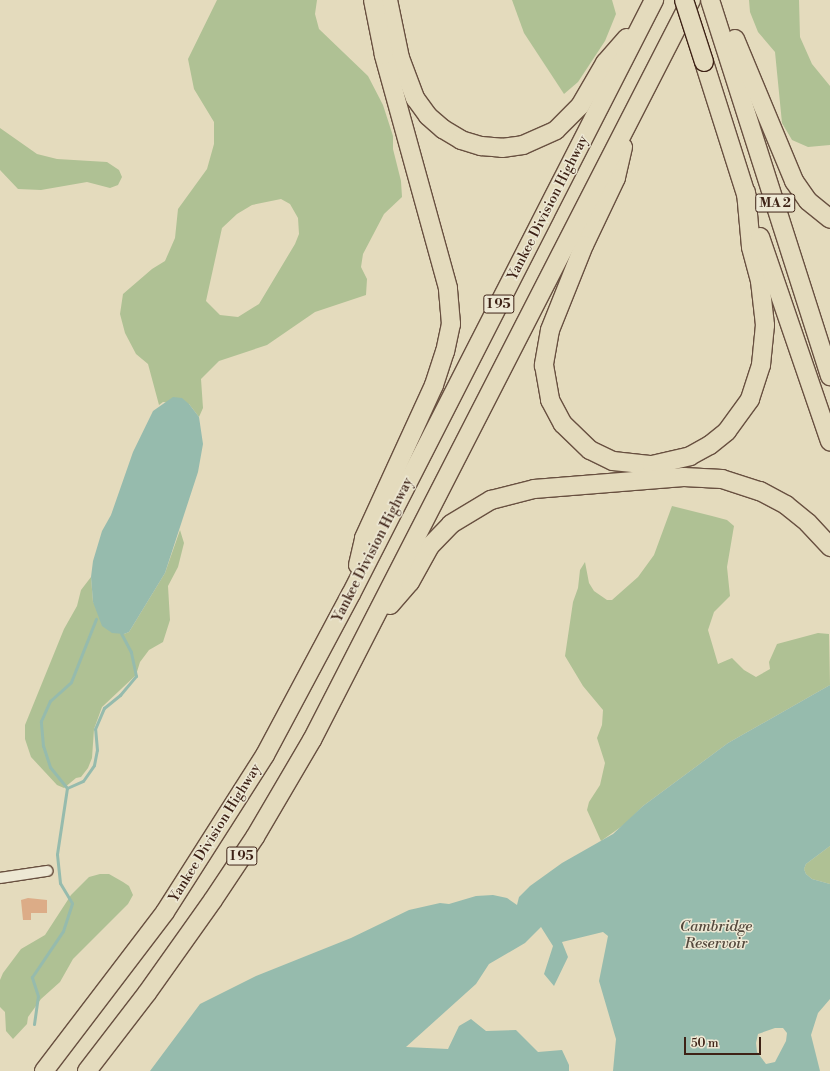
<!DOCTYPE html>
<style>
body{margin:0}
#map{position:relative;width:830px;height:1071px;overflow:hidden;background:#e4dbbd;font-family:"Libre Bodoni",serif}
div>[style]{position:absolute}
.green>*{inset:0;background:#afc194}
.water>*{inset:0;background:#96bbad}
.stream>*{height:3px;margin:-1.5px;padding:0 1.5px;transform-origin:1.5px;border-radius:1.5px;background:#96bbad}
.building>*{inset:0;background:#dcac87}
.roads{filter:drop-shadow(1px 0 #685040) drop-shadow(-1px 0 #685040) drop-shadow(0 1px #685040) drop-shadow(0 -1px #685040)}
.street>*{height:10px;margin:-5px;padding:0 5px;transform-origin:5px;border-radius:5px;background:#ede8d4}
.highway>*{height:18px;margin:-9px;padding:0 9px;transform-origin:9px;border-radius:9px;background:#e4dbbd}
.bridges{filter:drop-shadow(1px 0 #3e2216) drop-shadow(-1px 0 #3e2216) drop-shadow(0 1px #3e2216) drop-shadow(0 -1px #3e2216)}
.highway-bridge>*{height:18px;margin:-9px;padding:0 9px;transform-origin:9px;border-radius:9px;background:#e4dbbd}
span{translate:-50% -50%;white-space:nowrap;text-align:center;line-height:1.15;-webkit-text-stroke:3px #ede8d4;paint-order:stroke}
.shield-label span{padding:1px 3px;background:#ede8d4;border:1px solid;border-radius:3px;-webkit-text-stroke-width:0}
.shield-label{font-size:13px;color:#3e2216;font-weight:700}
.street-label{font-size:14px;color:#3e2216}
.water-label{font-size:15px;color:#54483c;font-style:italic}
.scale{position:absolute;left:684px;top:1037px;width:77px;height:18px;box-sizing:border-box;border:2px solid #3e2216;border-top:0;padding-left:5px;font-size:12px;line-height:14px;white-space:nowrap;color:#3e2216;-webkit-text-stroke:3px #ede8d4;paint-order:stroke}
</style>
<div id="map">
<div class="green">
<i style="clip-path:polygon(evenodd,217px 0,317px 0,315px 14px,319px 29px,368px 76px,383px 105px,393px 136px,393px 149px,401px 181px,402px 197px,384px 214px,363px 254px,361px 267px,367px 279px,366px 295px,315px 312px,267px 345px,219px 361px,201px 379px,203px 408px,199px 417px,189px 404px,163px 402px,159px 405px,148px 364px,136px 354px,125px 333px,120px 314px,123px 294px,152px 269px,165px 261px,175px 238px,178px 209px,207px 169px,214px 144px,214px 122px,194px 89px,188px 59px,217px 0,281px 199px,290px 204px,298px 218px,299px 234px,295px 244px,259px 304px,238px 317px,220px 315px,206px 301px,222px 228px,237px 214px,252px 205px,281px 199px)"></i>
<i style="clip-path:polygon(512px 0,612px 0,616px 14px,605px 41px,578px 82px,564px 94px,524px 33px)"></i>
<i style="clip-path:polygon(749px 0,799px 0,800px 37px,812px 64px,830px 86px,830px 145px,808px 147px,792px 140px,782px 123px,775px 52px,758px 32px,750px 12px)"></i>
<i style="clip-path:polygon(0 128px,37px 154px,57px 159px,107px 162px,119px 170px,122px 177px,118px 185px,110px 188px,87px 182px,41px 190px,18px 189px,0 170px)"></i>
<i style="clip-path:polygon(672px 506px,712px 516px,727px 520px,734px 526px,727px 567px,730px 596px,714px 612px,708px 630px,718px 664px,732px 658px,744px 670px,756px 677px,770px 669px,769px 662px,777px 644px,818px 633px,829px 634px,830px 685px,728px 743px,643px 806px,625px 824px,601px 841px,587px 810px,589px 802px,600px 785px,605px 763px,597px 738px,602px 725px,603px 710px,583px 686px,565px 656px,573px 602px,578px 588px,580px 570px,585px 562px,589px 583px,594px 591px,607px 600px,612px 600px,638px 577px,654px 555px)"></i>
<i style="clip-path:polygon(180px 530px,184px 543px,178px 567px,168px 586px,170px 620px,163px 642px,149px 650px,140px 662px,136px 675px,102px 707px,94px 729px,92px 758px,88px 768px,81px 777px,76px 778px,64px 788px,57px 785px,31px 757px,25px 739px,25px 725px,64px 629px,77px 606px,81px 590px,91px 577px,93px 602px,124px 634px,129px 632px,165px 573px)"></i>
<i style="clip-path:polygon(830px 846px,830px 884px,812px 879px,806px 874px,804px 869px,806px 864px)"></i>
<i style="clip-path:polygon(100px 874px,109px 874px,123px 882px,129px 886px,133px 895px,128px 904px,73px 959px,60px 982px,41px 999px,28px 1017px,27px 1024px,13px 1039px,6px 1031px,5px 1012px,0 1007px,0 980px,3px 973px,21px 949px,45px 935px,71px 895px,89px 877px)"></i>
</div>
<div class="water">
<i style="clip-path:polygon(173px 397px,182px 398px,189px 404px,199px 417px,203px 444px,198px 472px,165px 573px,129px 632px,124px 634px,112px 633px,102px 626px,93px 602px,91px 577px,93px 561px,102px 531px,111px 515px,133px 452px,153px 411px)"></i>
<i style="clip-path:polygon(evenodd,830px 685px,830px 846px,806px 864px,804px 869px,806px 874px,812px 879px,830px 884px,830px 999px,818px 1013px,811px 1035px,820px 1071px,613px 1071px,616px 1039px,599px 981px,608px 936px,603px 932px,562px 942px,568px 957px,554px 986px,544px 974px,553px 946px,541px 927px,525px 943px,489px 964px,476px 984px,406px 1047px,448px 1049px,459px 1026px,471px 1019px,486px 1031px,516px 1030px,538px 1052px,562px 1050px,569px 1065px,569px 1071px,150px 1071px,200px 1004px,256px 976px,351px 938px,409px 910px,440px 903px,449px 904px,476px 896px,493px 895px,507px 898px,517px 905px,519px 897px,530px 886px,562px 863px,613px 834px,643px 806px,728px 743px,830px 685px,775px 1028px,783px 1028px,787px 1033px,786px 1041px,775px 1062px,766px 1064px,757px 1052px,756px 1043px,758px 1034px,775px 1028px)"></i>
</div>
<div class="stream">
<i style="left:67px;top:788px;width:27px;rotate:-129deg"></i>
<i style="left:50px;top:767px;width:22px;rotate:-108deg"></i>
<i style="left:43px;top:746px;width:25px;rotate:-95deg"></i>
<i style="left:41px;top:721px;width:22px;rotate:-66deg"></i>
<i style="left:50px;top:701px;width:28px;rotate:-42deg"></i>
<i style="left:71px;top:682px;width:68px;rotate:-68.4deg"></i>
<i style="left:34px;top:1024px;width:28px;rotate:-82deg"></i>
<i style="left:38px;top:996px;width:20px;rotate:-108deg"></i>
<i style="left:32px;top:977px;width:55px;rotate:-56deg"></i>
<i style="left:63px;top:931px;width:29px;rotate:-72deg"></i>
<i style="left:72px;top:903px;width:23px;rotate:-121deg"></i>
<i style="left:60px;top:883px;width:29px;rotate:-96deg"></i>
<i style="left:57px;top:854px;width:67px;rotate:-81.4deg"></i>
<i style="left:67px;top:788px;width:17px;rotate:-24deg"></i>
<i style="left:83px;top:781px;width:19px;rotate:-55deg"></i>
<i style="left:94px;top:765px;width:15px;rotate:-79deg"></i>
<i style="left:97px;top:750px;width:21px;rotate:-95deg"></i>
<i style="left:95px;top:729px;width:23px;rotate:-67deg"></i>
<i style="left:104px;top:708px;width:21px;rotate:-39deg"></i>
<i style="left:120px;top:695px;width:25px;rotate:-50deg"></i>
<i style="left:136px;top:676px;width:25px;rotate:-102deg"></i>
<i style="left:131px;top:652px;width:21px;rotate:-118deg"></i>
</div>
<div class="building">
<i style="clip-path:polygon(28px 898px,47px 900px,47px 913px,31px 913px,31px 920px,23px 920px,21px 900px)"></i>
</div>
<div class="roads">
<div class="street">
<i style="left:0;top:878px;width:48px;rotate:-8.5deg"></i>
</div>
<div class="highway">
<i style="left:388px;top:0;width:59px;rotate:78.3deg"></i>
<i style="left:400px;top:58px;width:43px;rotate:69.4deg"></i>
<i style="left:415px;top:98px;width:22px;rotate:54deg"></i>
<i style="left:428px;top:116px;width:20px;rotate:41deg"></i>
<i style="left:443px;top:129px;width:21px;rotate:31deg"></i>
<i style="left:461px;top:140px;width:21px;rotate:17deg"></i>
<i style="left:481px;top:146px;width:21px;rotate:5deg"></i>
<i style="left:502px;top:148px;width:21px;rotate:-8deg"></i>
<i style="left:523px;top:145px;width:36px;rotate:-24deg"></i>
<i style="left:556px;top:130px;width:34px;rotate:-45deg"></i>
<i style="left:580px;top:106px;width:50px;rotate:-59.8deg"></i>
<i style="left:605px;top:63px;width:33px;rotate:-49deg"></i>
<i style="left:710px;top:0;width:395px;rotate:72.3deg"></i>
<i style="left:735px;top:39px;width:154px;rotate:67.4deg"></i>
<i style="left:794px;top:181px;width:24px;rotate:55deg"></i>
<i style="left:808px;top:201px;width:28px;rotate:39deg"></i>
<i style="left:704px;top:62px;width:149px;rotate:72.4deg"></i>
<i style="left:623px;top:147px;width:32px;rotate:103deg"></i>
<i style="left:616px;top:178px;width:74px;rotate:115.5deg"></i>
<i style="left:584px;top:245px;width:92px;rotate:111.8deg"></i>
<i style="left:550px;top:330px;width:36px;rotate:100deg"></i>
<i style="left:544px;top:365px;width:36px;rotate:80deg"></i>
<i style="left:550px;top:400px;width:27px;rotate:62deg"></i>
<i style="left:563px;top:424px;width:37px;rotate:44deg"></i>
<i style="left:590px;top:450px;width:25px;rotate:26deg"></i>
<i style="left:613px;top:461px;width:39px;rotate:6deg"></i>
<i style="left:652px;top:465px;width:39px;rotate:-13deg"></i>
<i style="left:690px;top:456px;width:23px;rotate:-29deg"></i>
<i style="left:710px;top:445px;width:22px;rotate:-39deg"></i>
<i style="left:727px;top:431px;width:39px;rotate:-54deg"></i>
<i style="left:750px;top:399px;width:36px;rotate:-72deg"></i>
<i style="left:761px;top:365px;width:40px;rotate:-84.3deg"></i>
<i style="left:765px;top:325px;width:44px;rotate:-96.5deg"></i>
<i style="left:760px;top:281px;width:35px;rotate:-105deg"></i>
<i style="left:751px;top:247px;width:55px;rotate:-95.2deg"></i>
<i style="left:760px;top:237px;width:216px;rotate:71.1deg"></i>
<i style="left:358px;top:565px;width:28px;rotate:-77deg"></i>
<i style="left:364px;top:538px;width:168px;rotate:-65.4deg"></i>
<i style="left:434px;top:385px;width:35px;rotate:-72deg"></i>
<i style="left:445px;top:352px;width:29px;rotate:-78deg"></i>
<i style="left:451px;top:324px;width:36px;rotate:-95deg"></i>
<i style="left:448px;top:288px;width:242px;rotate:-105.4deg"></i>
<i style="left:384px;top:55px;width:56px;rotate:-101.3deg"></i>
<i style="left:390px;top:605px;width:30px;rotate:-49deg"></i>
<i style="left:410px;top:582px;width:41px;rotate:-60.9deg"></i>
<i style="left:430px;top:546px;width:30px;rotate:-46deg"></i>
<i style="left:451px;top:524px;width:47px;rotate:-31deg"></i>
<i style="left:491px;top:500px;width:44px;rotate:-14.3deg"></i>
<i style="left:534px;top:489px;width:150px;rotate:-4.6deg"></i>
<i style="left:684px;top:477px;width:38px;rotate:3deg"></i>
<i style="left:722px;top:479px;width:40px;rotate:18deg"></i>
<i style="left:760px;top:491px;width:30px;rotate:28deg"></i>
<i style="left:786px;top:505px;width:28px;rotate:39deg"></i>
<i style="left:808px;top:523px;width:33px;rotate:47deg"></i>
<i style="left:44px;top:1071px;width:200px;rotate:-52.7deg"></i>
<i style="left:165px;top:912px;width:186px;rotate:-57.5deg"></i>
<i style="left:265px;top:755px;width:183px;rotate:-61.9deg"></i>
<i style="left:351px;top:594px;width:667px;rotate:-62.97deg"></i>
<i style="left:87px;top:1071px;width:98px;rotate:-52.4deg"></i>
<i style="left:147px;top:993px;width:114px;rotate:-54.6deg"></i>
<i style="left:213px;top:900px;width:76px;rotate:-56.3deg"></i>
<i style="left:255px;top:837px;width:113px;rotate:-59.6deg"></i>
<i style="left:312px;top:740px;width:831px;rotate:-62.88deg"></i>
</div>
</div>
<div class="bridges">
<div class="highway-bridge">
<i style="left:684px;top:0;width:65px;rotate:72.1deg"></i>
</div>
</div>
<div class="shield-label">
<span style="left:775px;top:203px">MA 2</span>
<span style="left:499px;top:304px">I 95</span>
<span style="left:242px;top:856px">I 95</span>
</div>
<div class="street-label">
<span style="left:548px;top:208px;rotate:-63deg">Yankee Division Highway</span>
<span style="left:373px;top:550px;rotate:-63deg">Yankee Division Highway</span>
<span style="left:215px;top:833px;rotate:-58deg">Yankee Division Highway</span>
</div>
<div class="water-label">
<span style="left:716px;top:935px">Cambridge<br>Reservoir</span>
</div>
<div class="scale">50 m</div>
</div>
